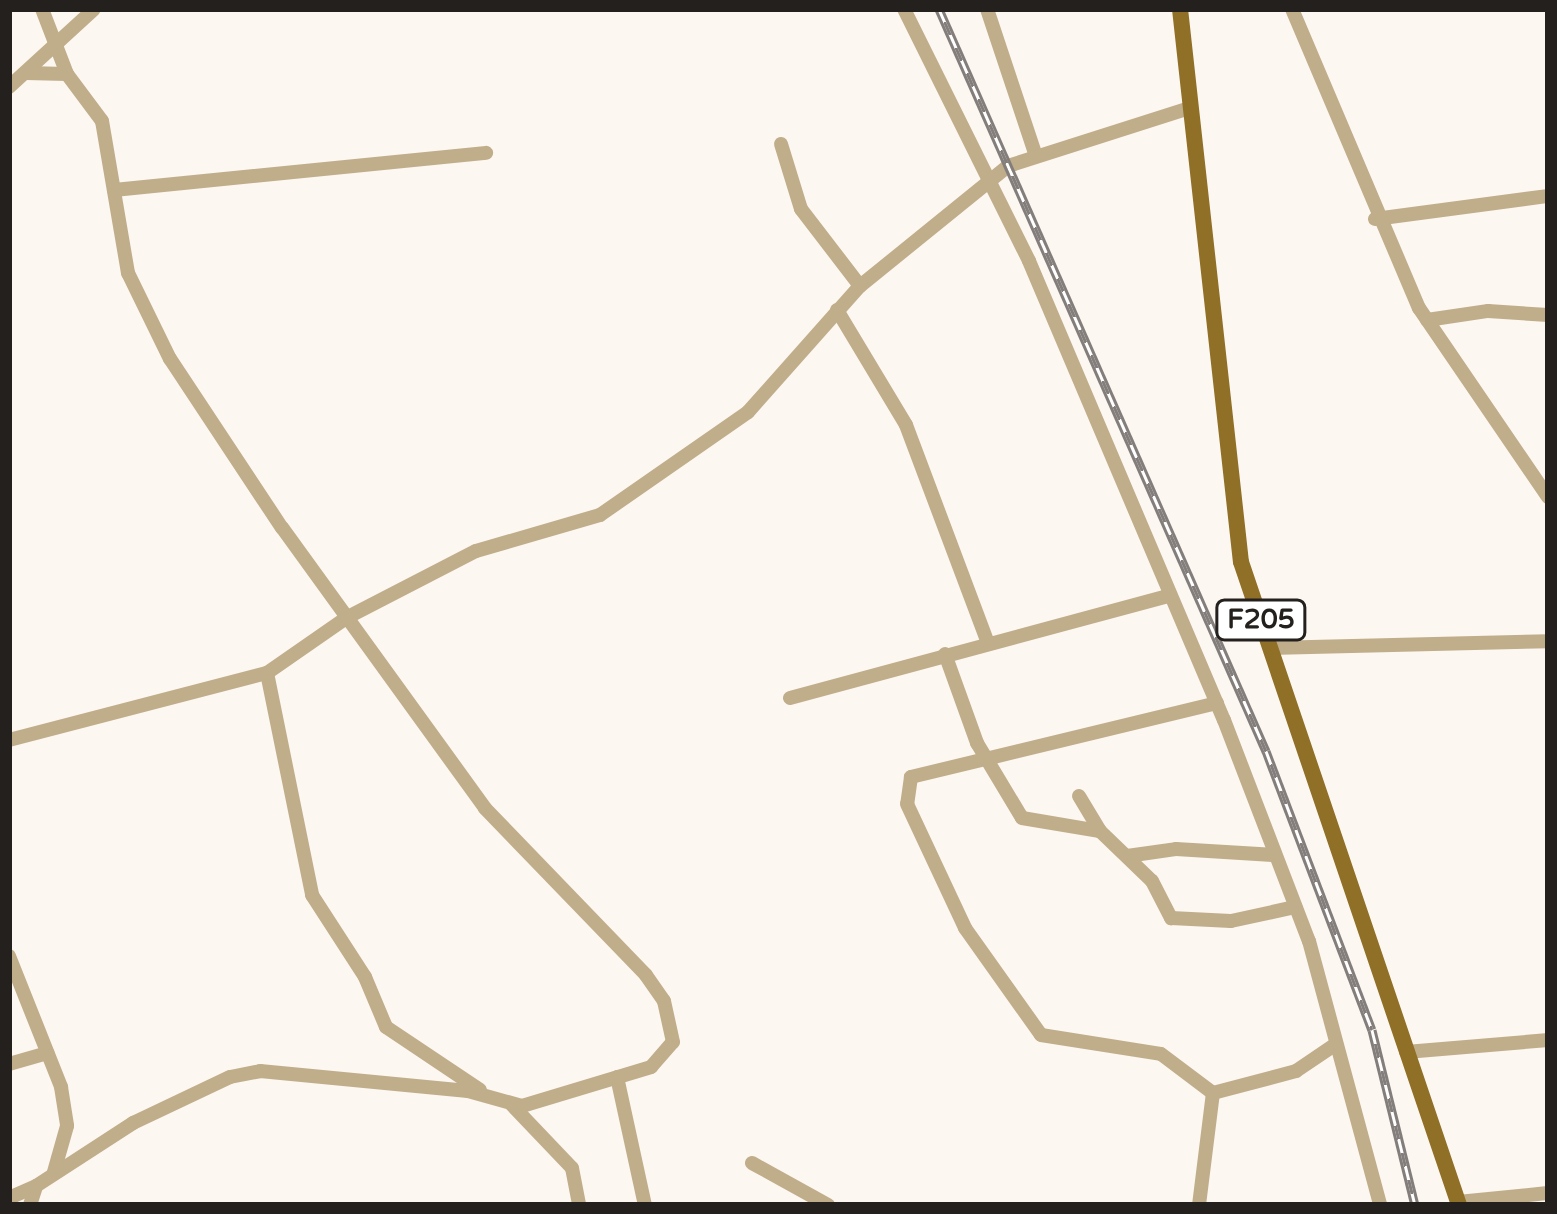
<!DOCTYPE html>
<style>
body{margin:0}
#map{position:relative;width:1557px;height:1214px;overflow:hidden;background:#fdf7f2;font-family:"Varela Round",sans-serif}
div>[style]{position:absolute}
.minor>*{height:14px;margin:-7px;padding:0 7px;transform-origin:7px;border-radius:7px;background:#c0ae8b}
.major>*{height:16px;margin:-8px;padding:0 8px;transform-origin:8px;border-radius:8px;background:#906f26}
.rail>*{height:9px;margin-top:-4.5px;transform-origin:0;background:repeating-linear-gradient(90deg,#fff 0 14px,#837e7b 0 28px);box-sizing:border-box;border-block:3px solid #837e7b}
span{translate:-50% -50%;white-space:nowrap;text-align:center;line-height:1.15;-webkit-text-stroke:12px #fff;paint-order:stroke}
.shield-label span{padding:3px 9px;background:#fff;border:3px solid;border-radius:9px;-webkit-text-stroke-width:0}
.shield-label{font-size:27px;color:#24201d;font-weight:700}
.frame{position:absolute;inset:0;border:12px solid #24201d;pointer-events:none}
</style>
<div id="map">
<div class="minor">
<i style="left:904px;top:9px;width:281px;rotate:63.6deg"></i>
<i style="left:1029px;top:261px;width:499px;rotate:67deg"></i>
<i style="left:1224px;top:720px;width:237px;rotate:69deg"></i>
<i style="left:1309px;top:941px;width:273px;rotate:74.9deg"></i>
<i style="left:987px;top:9px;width:155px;rotate:71.6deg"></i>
<i style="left:1292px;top:9px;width:325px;rotate:67deg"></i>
<i style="left:1419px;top:308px;width:229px;rotate:55.7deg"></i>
<i style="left:26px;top:73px;width:41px;rotate:1.4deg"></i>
<i style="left:9px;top:87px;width:115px;rotate:-42.5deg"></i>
<i style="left:781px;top:144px;width:68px;rotate:72.9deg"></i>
<i style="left:801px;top:209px;width:97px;rotate:52.5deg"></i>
<i style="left:114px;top:190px;width:374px;rotate:-5.7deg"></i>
<i style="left:1375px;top:219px;width:175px;rotate:-7.6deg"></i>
<i style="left:837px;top:310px;width:134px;rotate:59deg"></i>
<i style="left:906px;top:425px;width:233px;rotate:69.4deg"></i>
<i style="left:1427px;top:320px;width:62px;rotate:-8.4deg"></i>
<i style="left:1488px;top:311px;width:60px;rotate:3.8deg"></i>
<i style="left:1270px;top:648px;width:278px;rotate:-1.4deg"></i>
<i style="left:945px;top:654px;width:95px;rotate:70.2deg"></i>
<i style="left:977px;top:743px;width:87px;rotate:59deg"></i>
<i style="left:1022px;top:818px;width:79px;rotate:9.5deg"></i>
<i style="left:1100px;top:831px;width:72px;rotate:43.9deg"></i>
<i style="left:1152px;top:881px;width:42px;rotate:62.8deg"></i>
<i style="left:1171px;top:918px;width:60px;rotate:2.9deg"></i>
<i style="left:1231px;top:921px;width:66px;rotate:-12.3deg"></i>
<i style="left:267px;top:673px;width:227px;rotate:78.5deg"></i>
<i style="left:312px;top:895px;width:98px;rotate:57.1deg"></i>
<i style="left:365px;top:977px;width:54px;rotate:67.2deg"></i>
<i style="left:386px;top:1027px;width:113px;rotate:33.8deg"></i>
<i style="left:790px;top:698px;width:392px;rotate:-15.1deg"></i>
<i style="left:1217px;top:703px;width:315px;rotate:166.4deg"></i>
<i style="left:911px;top:777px;width:27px;rotate:98deg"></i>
<i style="left:907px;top:804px;width:137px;rotate:64.9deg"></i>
<i style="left:965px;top:928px;width:131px;rotate:54.6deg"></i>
<i style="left:1041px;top:1035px;width:121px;rotate:9deg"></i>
<i style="left:1161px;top:1054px;width:65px;rotate:36.9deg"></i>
<i style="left:1213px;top:1093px;width:86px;rotate:-14.8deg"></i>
<i style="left:1296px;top:1071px;width:48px;rotate:-34deg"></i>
<i style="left:9px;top:740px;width:267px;rotate:-14.6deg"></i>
<i style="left:267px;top:673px;width:96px;rotate:-34.8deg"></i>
<i style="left:346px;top:618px;width:146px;rotate:-27.3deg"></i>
<i style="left:476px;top:551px;width:129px;rotate:-16.2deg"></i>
<i style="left:600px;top:515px;width:180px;rotate:-34.8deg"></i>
<i style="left:748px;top:412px;width:169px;rotate:-48.4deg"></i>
<i style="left:860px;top:286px;width:191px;rotate:-39deg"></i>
<i style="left:1008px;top:166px;width:191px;rotate:-17.7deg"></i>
<i style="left:1079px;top:796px;width:41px;rotate:59deg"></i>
<i style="left:1127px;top:856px;width:49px;rotate:-8.1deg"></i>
<i style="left:1176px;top:849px;width:98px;rotate:3.5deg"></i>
<i style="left:9px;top:956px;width:141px;rotate:68.3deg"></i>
<i style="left:61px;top:1087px;width:39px;rotate:81deg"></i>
<i style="left:67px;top:1126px;width:48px;rotate:105.8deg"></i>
<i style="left:1406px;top:1052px;width:143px;rotate:-4.8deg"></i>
<i style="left:9px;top:1064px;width:40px;rotate:-16deg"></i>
<i style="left:617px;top:1077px;width:131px;rotate:77.7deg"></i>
<i style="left:512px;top:1105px;width:87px;rotate:46.4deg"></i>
<i style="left:572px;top:1168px;width:38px;rotate:79deg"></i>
<i style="left:752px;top:1163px;width:87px;rotate:28.9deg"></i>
<i style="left:9px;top:1198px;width:30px;rotate:-24deg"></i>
<i style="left:1458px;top:1202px;width:90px;rotate:-5.7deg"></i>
<i style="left:30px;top:1205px;width:20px;rotate:-72deg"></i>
<i style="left:36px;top:1186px;width:116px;rotate:-33deg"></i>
<i style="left:133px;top:1123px;width:107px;rotate:-25.4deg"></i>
<i style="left:230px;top:1077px;width:31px;rotate:-11deg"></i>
<i style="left:260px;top:1071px;width:209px;rotate:5.5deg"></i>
<i style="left:468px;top:1091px;width:56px;rotate:15.5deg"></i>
<i style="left:522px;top:1106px;width:135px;rotate:-16.8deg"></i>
<i style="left:651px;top:1067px;width:33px;rotate:-49deg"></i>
<i style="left:673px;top:1042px;width:42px;rotate:-102.4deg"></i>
<i style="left:664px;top:1001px;width:32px;rotate:-125deg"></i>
<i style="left:646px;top:975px;width:232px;rotate:-134deg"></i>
<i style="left:485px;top:808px;width:346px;rotate:-125.9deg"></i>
<i style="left:282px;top:528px;width:203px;rotate:-123.5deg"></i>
<i style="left:170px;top:359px;width:96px;rotate:-116deg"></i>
<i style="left:128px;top:273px;width:154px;rotate:-99.7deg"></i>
<i style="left:102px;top:121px;width:59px;rotate:-126.7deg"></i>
<i style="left:67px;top:74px;width:70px;rotate:-111deg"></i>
<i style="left:1199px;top:1205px;width:113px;rotate:-82.9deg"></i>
</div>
<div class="major">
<i style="left:1180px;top:9px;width:556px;rotate:83.71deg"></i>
<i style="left:1241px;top:562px;width:679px;rotate:71.27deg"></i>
</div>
<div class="rail">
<i style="left:939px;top:9px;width:811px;rotate:66.22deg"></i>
<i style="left:1266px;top:751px;width:298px;rotate:69.2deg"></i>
<i style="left:1372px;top:1030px;width:180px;rotate:76.2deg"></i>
</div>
<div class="shield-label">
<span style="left:1261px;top:620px">F205</span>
</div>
<div class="frame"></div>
</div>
